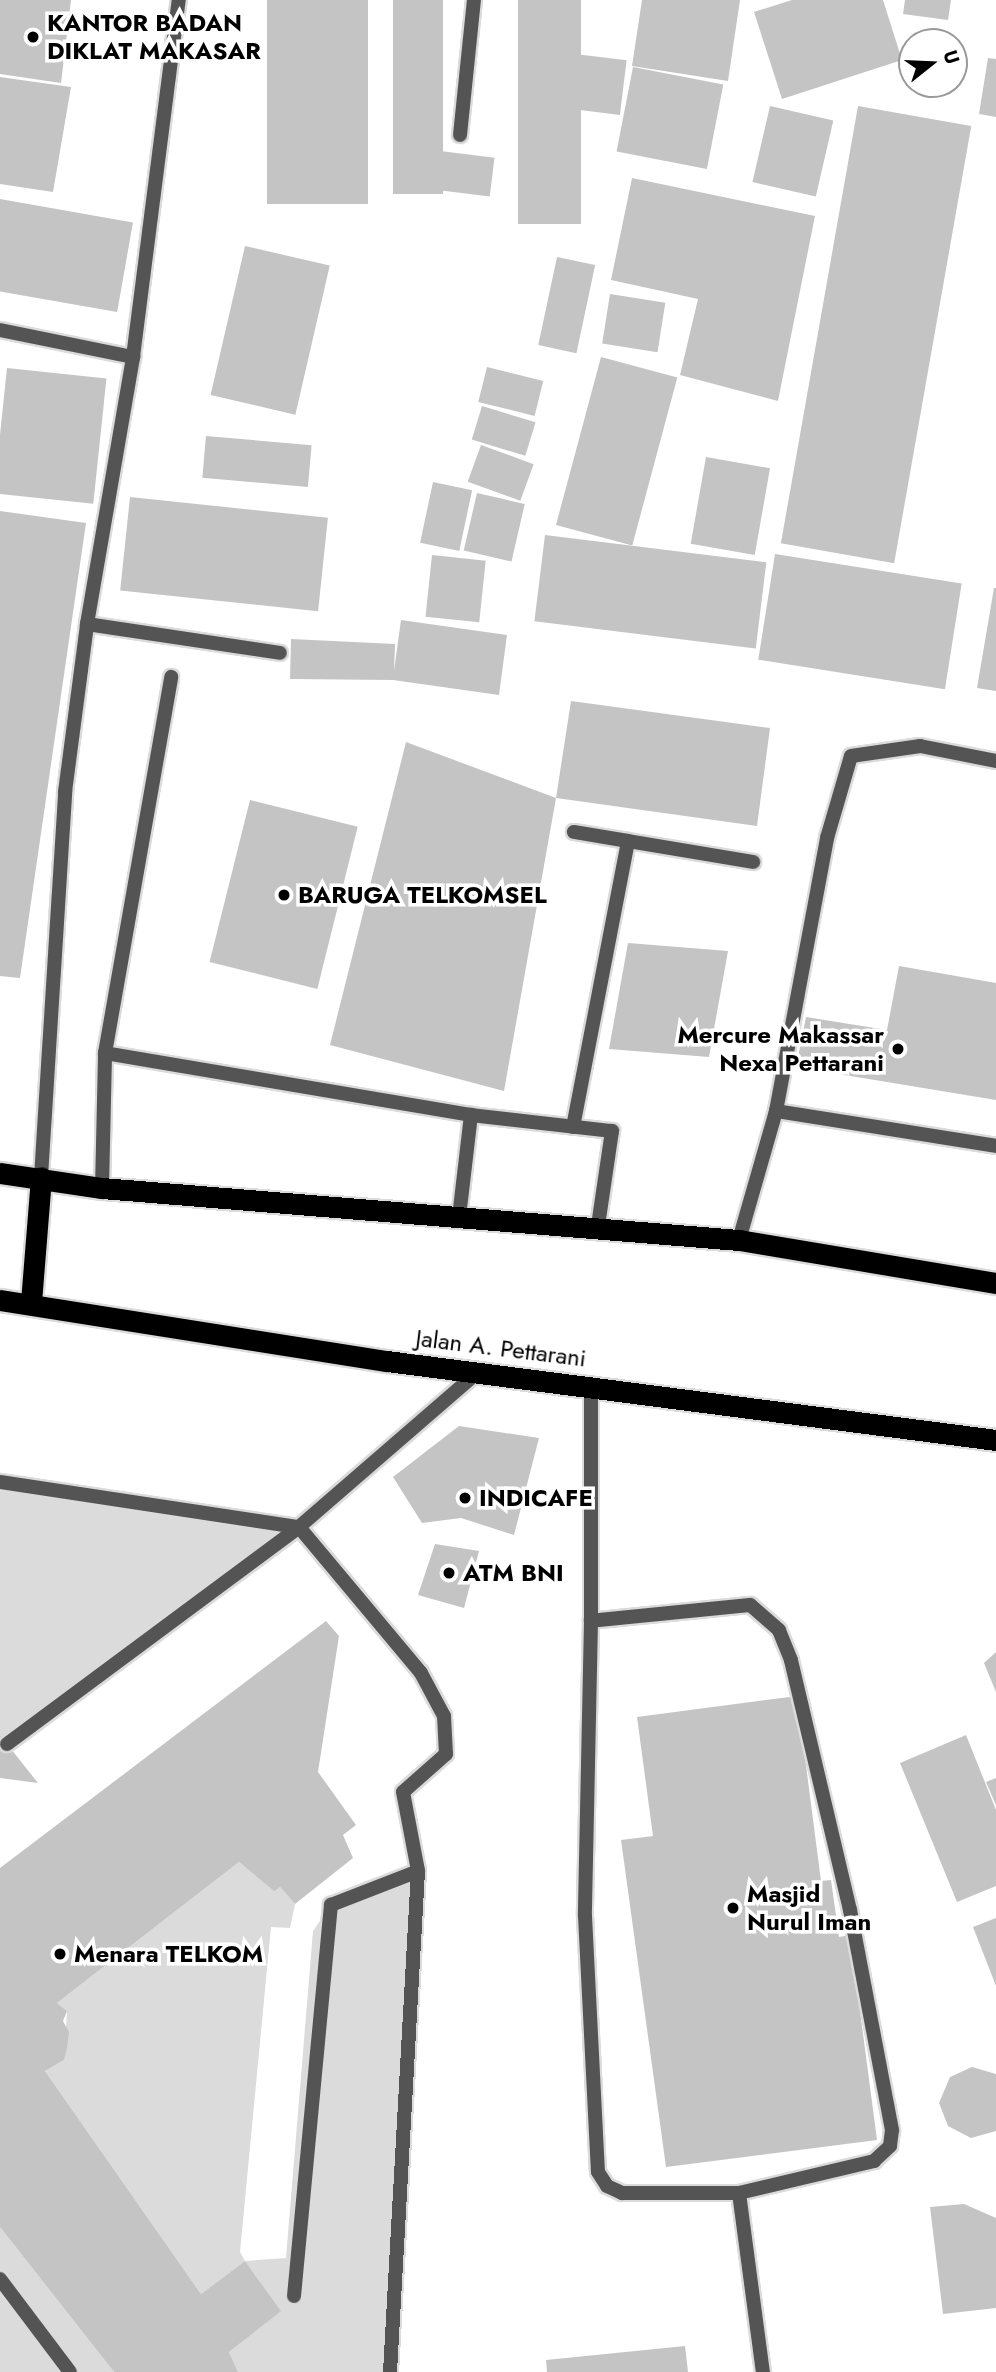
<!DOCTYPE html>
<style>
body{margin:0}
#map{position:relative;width:996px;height:2372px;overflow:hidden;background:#fff;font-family:Jost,sans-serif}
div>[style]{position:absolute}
.green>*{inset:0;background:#dbdbdb}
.building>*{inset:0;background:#c4c4c4;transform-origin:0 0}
.roads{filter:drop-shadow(2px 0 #dbdbdb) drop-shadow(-2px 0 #dbdbdb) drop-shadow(0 2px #dbdbdb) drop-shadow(0 -2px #dbdbdb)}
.lane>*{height:14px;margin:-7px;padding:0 7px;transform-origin:7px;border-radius:7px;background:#545454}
.street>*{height:14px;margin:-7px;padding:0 7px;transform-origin:7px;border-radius:7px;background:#545454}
.highway>*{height:21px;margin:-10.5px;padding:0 10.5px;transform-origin:10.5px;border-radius:10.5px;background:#000}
.dots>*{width:19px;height:19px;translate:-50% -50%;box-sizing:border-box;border:4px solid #fff;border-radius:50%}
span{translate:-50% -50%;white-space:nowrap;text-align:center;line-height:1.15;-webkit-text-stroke:7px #fff;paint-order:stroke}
.poi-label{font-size:24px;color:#000;font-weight:700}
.left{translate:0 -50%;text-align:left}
.right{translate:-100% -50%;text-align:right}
.street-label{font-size:24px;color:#000}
.north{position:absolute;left:898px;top:28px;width:70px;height:70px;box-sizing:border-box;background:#fff;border:2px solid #999;border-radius:50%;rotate:72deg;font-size:19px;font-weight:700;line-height:28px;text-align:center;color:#000}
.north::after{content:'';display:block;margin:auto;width:24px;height:32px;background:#000;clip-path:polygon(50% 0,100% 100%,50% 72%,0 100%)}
</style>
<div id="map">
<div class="green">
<i style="clip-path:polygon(0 1482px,299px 1527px,7px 1744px,0 1735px)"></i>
<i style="clip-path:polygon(239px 1862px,273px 1890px,280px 1887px,295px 1904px,290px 1928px,271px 1927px,240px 2252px,245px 2261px,286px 2258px,313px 1931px,331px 1905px,418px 1871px,391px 2372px,238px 2372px,229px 2352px,280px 2310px,245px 2261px,201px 2294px,45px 2071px,64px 2060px,67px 2011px,57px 2003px)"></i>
<i style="clip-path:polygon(0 2227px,114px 2372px,0 2372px)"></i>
</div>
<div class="building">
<i style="clip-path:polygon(0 0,71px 0,61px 83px,0 74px)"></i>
<i style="left:267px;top:0;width:101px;height:204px"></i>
<i style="left:393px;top:0;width:50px;height:194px"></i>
<i style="left:518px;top:0;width:63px;height:224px"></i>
<i style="clip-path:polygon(642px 0,740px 0,728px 81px,632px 66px)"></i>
<i style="clip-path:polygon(792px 0,883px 0,902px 60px,782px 99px,754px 12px)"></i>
<i style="clip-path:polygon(905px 0,951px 0,948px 20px,903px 14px)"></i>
<i style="left:575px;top:54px;width:52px;height:55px;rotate:7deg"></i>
<i style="clip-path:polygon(988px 58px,996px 59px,996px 117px,979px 114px)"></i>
<i style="left:633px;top:67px;width:92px;height:86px;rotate:11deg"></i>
<i style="clip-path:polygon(0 77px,71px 87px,53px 192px,0 184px)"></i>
<i style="left:770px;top:106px;width:65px;height:78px;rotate:13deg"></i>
<i style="left:858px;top:106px;width:115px;height:444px;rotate:10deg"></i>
<i style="left:432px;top:150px;width:63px;height:39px;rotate:7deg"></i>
<i style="clip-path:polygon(632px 178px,815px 216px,778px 401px,680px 375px,698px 299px,611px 280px)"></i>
<i style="left:0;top:199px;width:135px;height:91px;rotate:10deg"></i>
<i style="left:245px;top:246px;width:87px;height:153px;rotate:13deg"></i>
<i style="left:557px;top:257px;width:39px;height:90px;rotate:12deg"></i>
<i style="left:610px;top:294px;width:56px;height:50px;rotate:9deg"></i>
<i style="left:601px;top:357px;width:79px;height:174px;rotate:15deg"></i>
<i style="left:487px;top:367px;width:58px;height:36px;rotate:14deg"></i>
<i style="left:7px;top:368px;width:100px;height:126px;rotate:6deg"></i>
<i style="left:482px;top:406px;width:56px;height:35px;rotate:17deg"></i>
<i style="left:206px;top:436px;width:106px;height:42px;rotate:5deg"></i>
<i style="left:481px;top:445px;width:56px;height:39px;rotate:20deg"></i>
<i style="left:706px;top:457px;width:65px;height:88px;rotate:10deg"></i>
<i style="left:433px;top:482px;width:40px;height:62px;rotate:12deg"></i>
<i style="left:477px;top:493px;width:49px;height:59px;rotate:13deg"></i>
<i style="left:130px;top:497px;width:199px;height:94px;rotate:6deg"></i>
<i style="clip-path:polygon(0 511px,86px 523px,20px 978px,0 976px)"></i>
<i style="left:545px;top:535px;width:223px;height:87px;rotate:7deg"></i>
<i style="left:775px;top:554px;width:189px;height:107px;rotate:9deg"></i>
<i style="left:432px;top:555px;width:54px;height:62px;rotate:6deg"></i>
<i style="clip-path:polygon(994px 588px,996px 588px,996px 691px,977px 688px)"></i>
<i style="clip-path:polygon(401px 620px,507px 635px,499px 695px,393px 680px,290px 679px,291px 639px,395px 644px,394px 671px)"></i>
<i style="clip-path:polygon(571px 701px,770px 728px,757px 826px,556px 798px,504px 1091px,330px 1045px,406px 742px,556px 798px)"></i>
<i style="left:250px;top:800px;width:111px;height:167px;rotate:14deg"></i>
<i style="clip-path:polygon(628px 943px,728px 951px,709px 1057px,609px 1049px)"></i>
<i style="clip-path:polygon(899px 966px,996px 983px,996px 1100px,796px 1067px,806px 1017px,887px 1030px)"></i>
<i style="clip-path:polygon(459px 1426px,539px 1438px,514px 1535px,461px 1518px,422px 1523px,393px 1477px)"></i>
<i style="clip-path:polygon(435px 1544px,479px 1551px,464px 1608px,418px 1595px)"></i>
<i style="clip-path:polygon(326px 1621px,339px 1636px,318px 1772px,356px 1825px,343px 1835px,353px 1858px,295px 1904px,280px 1887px,274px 1891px,239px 1862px,57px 2003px,67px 2011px,63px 2021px,69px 2032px,67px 2048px,64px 2060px,45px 2071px,201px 2294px,245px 2261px,281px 2311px,229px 2352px,238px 2372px,114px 2372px,0 2227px,0 1868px)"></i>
<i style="clip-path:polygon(996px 1652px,996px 1692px,984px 1663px)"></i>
<i style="clip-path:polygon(797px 1696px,821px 1881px,831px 1880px,839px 1937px,850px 1935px,877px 2140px,666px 2167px,621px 1840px,653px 1836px,637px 1717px)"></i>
<i style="clip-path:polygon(0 1735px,7px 1744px,38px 1783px,0 1778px)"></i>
<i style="clip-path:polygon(966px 1735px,996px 1810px,996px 1886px,957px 1902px,900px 1763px)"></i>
<i style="clip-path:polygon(996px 1778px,996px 1805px,986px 1782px)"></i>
<i style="clip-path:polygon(996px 1918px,996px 1986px,973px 1927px)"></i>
<i style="clip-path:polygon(972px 2067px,996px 2074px,996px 2131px,971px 2138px,948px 2126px,939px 2103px,950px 2077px)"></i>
<i style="clip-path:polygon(964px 2204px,996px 2218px,996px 2308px,943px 2314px,930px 2207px)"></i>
<i style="clip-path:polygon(685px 2346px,688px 2372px,547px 2372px,546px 2360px)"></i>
</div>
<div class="roads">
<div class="lane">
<i style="left:460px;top:135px;width:136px;rotate:-84.1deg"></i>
<i style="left:628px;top:841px;width:127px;rotate:9.5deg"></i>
<i style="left:105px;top:1053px;width:382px;rotate:-80deg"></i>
<i style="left:776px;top:1111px;width:278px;rotate:-79.4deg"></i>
<i style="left:827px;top:838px;width:85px;rotate:-73.7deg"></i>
<i style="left:851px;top:756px;width:70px;rotate:-8.2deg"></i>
<i style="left:920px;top:746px;width:77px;rotate:11.2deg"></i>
<i style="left:573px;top:1127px;width:291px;rotate:-79.1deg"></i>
<i style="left:628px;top:841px;width:55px;rotate:-170.5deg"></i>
<i style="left:102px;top:1188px;width:135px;rotate:-88.7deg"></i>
<i style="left:105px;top:1053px;width:371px;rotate:9.6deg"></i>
<i style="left:471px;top:1115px;width:142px;rotate:6.5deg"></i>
<i style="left:612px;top:1131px;width:96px;rotate:98.4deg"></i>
<i style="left:459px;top:1217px;width:103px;rotate:-83.3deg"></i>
<i style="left:739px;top:1240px;width:134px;rotate:-74deg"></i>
<i style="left:776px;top:1111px;width:223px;rotate:9deg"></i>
<i style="left:0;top:1482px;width:302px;rotate:8.6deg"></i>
<i style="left:299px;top:1527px;width:190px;rotate:50.1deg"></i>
<i style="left:421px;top:1673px;width:49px;rotate:61.9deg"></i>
<i style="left:444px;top:1716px;width:38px;rotate:87deg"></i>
<i style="left:446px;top:1754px;width:57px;rotate:138.5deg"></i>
<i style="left:403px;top:1792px;width:80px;rotate:79.2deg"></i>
<i style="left:418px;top:1871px;width:502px;rotate:93.2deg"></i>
<i style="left:591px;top:1621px;width:295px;rotate:91.2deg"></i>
<i style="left:585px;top:1916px;width:256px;rotate:87.1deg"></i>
<i style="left:598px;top:2172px;width:17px;rotate:57deg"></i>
<i style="left:607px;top:2186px;width:17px;rotate:25deg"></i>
<i style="left:622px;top:2193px;width:117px"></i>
<i style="left:739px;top:2193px;width:139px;rotate:-13.3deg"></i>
<i style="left:874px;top:2161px;width:22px;rotate:-43deg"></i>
<i style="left:890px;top:2146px;width:16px;rotate:-83deg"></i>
<i style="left:892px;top:2130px;width:224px;rotate:-100.8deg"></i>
<i style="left:850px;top:1910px;width:257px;rotate:-103.3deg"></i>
<i style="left:791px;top:1660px;width:32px;rotate:-112deg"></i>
<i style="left:779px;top:1630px;width:38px;rotate:-139deg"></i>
<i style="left:750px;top:1605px;width:160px;rotate:174.3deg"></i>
<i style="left:591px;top:1621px;width:235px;rotate:-90deg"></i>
<i style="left:7px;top:1744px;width:364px;rotate:-36.6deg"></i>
<i style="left:299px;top:1527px;width:237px;rotate:-40.9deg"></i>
<i style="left:739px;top:2193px;width:181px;rotate:82.4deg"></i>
<i style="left:0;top:2279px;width:116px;rotate:53deg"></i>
<i style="left:294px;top:2296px;width:393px;rotate:-84.6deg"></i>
<i style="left:331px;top:1905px;width:93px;rotate:-21.3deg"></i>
</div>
<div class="street">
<i style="left:0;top:330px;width:136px;rotate:11.5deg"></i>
<i style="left:87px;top:624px;width:195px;rotate:8.5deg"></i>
<i style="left:41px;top:1177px;width:386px;rotate:-86.4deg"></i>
<i style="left:65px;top:792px;width:169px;rotate:-82.5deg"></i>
<i style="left:87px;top:624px;width:271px;rotate:-80.2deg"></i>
<i style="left:133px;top:357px;width:360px;rotate:-82.7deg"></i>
</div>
<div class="highway">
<i style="left:0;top:1173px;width:103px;rotate:8.4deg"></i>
<i style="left:102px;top:1188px;width:639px;rotate:4.67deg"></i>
<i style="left:739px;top:1240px;width:261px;rotate:9.5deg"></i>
<i style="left:0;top:1300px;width:392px;rotate:9deg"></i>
<i style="left:387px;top:1361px;width:614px;rotate:7.39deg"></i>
<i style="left:31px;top:1302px;width:125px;rotate:-85.4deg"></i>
</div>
</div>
<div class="dots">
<i style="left:33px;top:37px;background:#000"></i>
<i style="left:284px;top:895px;background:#000"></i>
<i style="left:898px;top:1049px;background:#000"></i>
<i style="left:465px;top:1498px;background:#000"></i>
<i style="left:449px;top:1573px;background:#000"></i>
<i style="left:733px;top:1908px;background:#000"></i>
<i style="left:60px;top:1954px;background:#000"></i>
</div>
<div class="poi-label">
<span class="left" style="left:47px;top:37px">KANTOR BADAN<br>DIKLAT MAKASAR</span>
<span class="left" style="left:298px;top:895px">BARUGA TELKOMSEL</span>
<span class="right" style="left:884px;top:1049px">Mercure Makassar<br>Nexa Pettarani</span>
<span class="left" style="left:479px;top:1498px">INDICAFE</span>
<span class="left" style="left:463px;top:1573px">ATM BNI</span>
<span class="left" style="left:747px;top:1908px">Masjid<br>Nurul Iman</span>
<span class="left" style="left:74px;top:1954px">Menara TELKOM</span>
</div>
<div class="street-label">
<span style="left:501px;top:1348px;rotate:7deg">Jalan A. Pettarani</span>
</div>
<div class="north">U</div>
</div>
